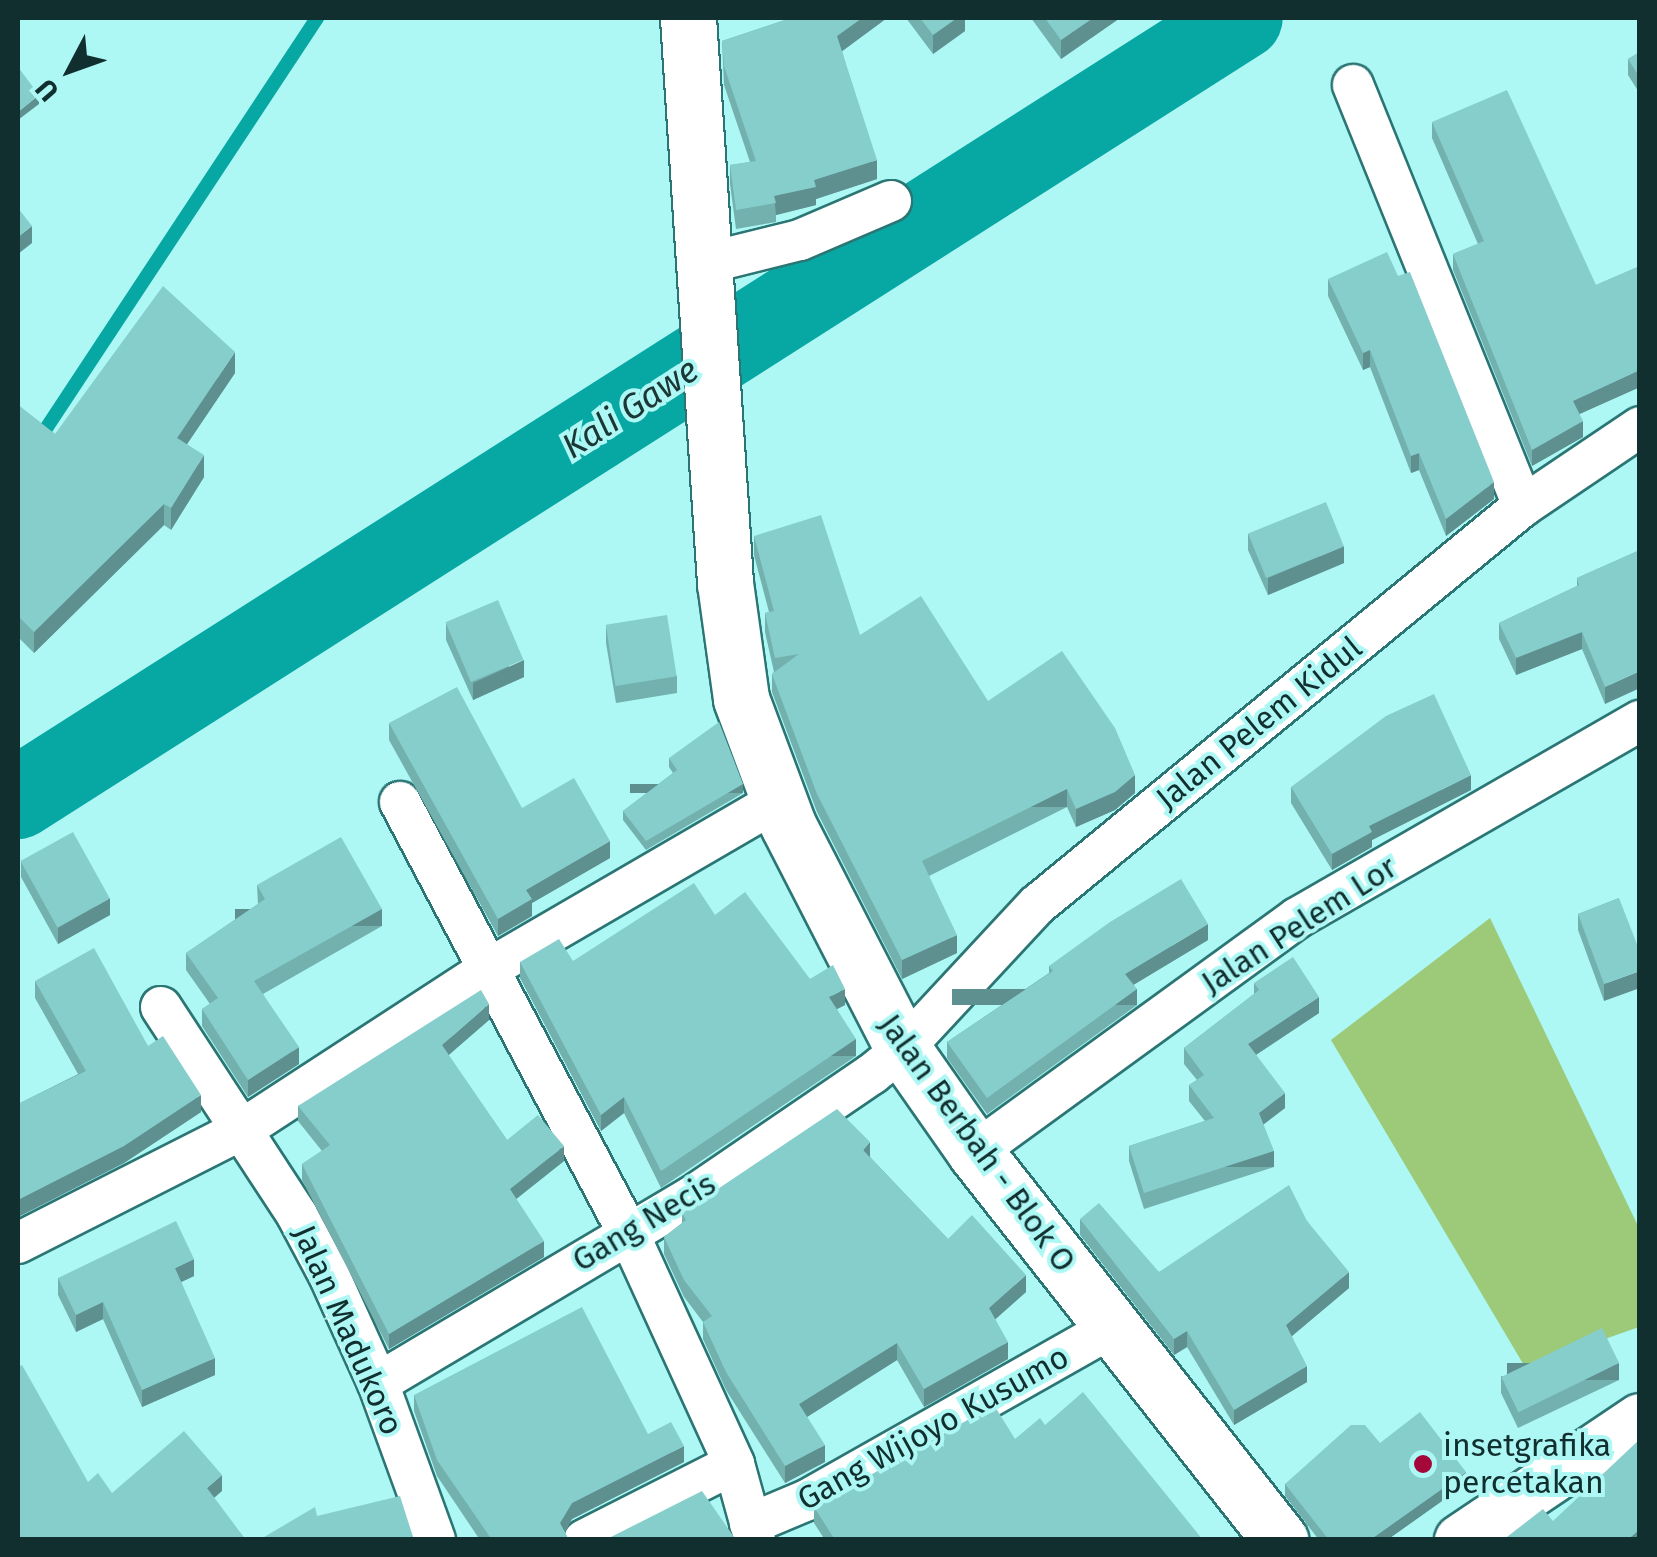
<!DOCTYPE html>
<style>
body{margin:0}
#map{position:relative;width:1657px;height:1557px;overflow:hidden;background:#adf7f4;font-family:"Fira Sans",sans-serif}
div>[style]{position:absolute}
.green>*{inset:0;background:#9cca79}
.stream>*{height:14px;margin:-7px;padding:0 7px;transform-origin:7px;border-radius:7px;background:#07a7a4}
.river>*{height:82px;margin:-41px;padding:0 41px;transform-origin:41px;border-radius:41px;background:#07a7a4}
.roads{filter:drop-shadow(2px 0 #2b7674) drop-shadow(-2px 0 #2b7674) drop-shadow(0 2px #2b7674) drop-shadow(0 -2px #2b7674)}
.minor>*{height:40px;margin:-20px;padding:0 20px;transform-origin:20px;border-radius:20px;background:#fff}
.tertiary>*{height:50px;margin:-25px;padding:0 25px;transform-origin:25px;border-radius:25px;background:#fff}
.secondary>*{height:55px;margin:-27.5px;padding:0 27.5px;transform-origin:27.5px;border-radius:27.5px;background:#fff}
.wall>*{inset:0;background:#73b1af}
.shaded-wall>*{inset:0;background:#5e908f;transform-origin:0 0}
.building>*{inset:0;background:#86cecc;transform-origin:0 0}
.dots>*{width:28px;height:28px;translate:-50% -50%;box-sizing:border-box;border:5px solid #adf7f4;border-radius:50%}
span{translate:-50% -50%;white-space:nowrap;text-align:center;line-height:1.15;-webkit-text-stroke:8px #adf7f4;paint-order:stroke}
.street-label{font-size:32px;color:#112f2f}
.poi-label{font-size:32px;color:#112f2f}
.left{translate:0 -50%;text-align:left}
.water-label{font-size:35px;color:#1a3635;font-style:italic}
.frame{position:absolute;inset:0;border:20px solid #112f2f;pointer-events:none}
.north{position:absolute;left:20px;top:20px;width:100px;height:100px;-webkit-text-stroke:8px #adf7f4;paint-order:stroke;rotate:229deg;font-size:28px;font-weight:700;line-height:40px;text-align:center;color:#112f2f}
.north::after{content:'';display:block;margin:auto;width:35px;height:45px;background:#112f2f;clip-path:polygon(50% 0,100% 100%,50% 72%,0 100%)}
</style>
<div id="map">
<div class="green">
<i style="clip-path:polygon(1490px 918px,1639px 1228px,1639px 1327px,1525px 1367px,1331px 1040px)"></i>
</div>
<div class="stream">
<i style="left:18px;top:471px;width:543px;rotate:-56.57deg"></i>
</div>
<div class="river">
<i style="left:18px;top:798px;width:1451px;rotate:-32.51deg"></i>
</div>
<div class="roads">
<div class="minor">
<i style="left:1353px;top:85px;width:454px;rotate:68deg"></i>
<i style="left:707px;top:263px;width:96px;rotate:-13.9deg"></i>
<i style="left:800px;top:240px;width:99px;rotate:-23.2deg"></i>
<i style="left:400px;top:802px;width:487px;rotate:62.1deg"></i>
<i style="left:628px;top:1232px;width:255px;rotate:65.4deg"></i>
<i style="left:734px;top:1464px;width:79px;rotate:74.6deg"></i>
<i style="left:161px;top:1007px;width:249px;rotate:56.8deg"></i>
<i style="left:297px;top:1215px;width:68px;rotate:61.9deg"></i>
<i style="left:329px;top:1275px;width:119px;rotate:65.6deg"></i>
<i style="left:378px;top:1383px;width:167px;rotate:70deg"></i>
<i style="left:975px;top:1152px;width:398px;rotate:-36deg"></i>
<i style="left:1297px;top:918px;width:396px;rotate:-29.9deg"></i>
<i style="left:18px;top:1243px;width:252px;rotate:-26.9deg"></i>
<i style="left:243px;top:1129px;width:289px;rotate:-33.1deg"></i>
<i style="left:485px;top:971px;width:340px;rotate:-30.2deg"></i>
<i style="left:378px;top:1383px;width:363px;rotate:-30.7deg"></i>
<i style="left:690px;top:1198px;width:220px;rotate:-34.3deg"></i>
<i style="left:872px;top:1074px;width:40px;rotate:-39deg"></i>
<i style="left:903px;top:1049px;width:197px;rotate:-47.1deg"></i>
<i style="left:1037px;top:905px;width:629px;rotate:-39.39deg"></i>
<i style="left:1523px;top:506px;width:141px;rotate:-34deg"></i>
<i style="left:750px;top:1524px;width:62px;rotate:-22.8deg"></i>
<i style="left:807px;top:1500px;width:352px;rotate:-29.5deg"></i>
<i style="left:584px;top:1540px;width:168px;rotate:-26.9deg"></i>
</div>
<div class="tertiary">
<i style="left:1460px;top:1540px;width:217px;rotate:-33.9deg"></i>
</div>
<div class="secondary">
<i style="left:688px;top:18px;width:566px;rotate:86.25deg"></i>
<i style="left:725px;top:583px;width:117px;rotate:82.1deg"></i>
<i style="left:741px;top:699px;width:134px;rotate:69.5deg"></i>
<i style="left:788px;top:825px;width:252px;rotate:62.8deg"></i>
<i style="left:903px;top:1049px;width:126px;rotate:55deg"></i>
<i style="left:975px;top:1152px;width:494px;rotate:51.8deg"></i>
</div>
</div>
<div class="wall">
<i style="clip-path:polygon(791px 18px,887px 18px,842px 51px,877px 179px,816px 199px,816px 205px,776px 215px,776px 222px,736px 229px,730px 184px,730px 165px,750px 162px,724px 85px,722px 41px)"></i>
<i style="clip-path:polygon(906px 18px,965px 18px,965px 31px,933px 54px)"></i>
<i style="clip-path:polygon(1031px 18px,1120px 18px,1061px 59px)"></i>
<i style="clip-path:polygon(1640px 52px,1640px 94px,1628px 75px,1628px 59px)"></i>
<i style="clip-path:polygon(1432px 122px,1596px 285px,1640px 266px,1640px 387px,1579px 414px,1583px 437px,1532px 466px,1453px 270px,1453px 254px,1478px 244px,1432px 138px)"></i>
<i style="clip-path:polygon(1328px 279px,1494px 499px,1446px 536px,1419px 470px,1411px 473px,1370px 367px,1363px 370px,1328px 296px)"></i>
<i style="clip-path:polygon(235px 373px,187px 444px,204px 477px,171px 530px,164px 525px,34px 653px,18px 637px,18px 405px,55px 434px)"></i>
<i style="clip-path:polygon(1248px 534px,1344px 563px,1268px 595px,1248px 550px)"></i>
<i style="clip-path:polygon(754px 536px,860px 635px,988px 701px,1135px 793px,1115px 810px,1076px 827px,1067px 807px,929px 876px,957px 953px,902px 979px,817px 812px,772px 692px,772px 674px,774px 672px,765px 632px,765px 613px,769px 612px,754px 555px)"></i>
<i style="clip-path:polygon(1640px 550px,1605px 704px,1582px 649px,1516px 675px,1499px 639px,1499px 623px,1577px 586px,1577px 578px)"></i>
<i style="clip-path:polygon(446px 623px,524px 677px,473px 700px,446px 640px)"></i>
<i style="clip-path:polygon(606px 626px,677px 676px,677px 693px,616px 703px,606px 643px)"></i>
<i style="clip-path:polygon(389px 723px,522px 808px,610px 858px,532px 903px,532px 916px,498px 936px,389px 740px)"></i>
<i style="clip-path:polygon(669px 758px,743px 793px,646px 850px,623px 820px,623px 811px,673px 773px,669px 767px)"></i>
<i style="clip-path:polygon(1291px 787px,1471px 790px,1372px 840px,1372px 847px,1332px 870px,1291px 803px)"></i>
<i style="clip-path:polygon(21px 861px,110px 915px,58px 944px,21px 877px)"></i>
<i style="clip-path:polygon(257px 885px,382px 926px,263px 994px,299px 1064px,248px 1097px,202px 1026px,202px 1009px,210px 1004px,186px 970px,186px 953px,258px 904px)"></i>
<i style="clip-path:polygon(1619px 898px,1604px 1001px,1578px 930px,1578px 914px)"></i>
<i style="clip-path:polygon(715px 915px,810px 979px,845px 1005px,837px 1009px,856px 1056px,661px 1188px,624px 1113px,601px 1131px,520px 978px,520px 962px,573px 961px)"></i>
<i style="clip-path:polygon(1208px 940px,1133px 985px,1137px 1005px,987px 1114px,947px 1058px,947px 1042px,1049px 973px,1049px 966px)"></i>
<i style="clip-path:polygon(35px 981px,148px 1046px,201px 1112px,124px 1163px,18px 1217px,18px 1104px,78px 1074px,35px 998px)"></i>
<i style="clip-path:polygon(1254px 983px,1319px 1013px,1256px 1055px,1285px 1108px,1263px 1124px,1274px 1167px,1144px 1209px,1129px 1161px,1129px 1146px,1205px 1121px,1189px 1101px,1189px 1085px,1197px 1080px,1184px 1064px,1184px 1048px,1254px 994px)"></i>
<i style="clip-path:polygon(489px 1020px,448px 1055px,507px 1140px,564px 1161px,516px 1199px,544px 1257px,389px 1349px,302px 1180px,302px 1164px,322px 1151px,298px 1121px,298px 1106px)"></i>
<i style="clip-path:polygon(870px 1157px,948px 1239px,1026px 1292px,995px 1319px,1008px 1359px,924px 1407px,897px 1360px,807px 1417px,825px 1462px,785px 1483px,726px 1390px,703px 1339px,703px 1322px,684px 1297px,664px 1254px,664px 1237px,682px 1223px,682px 1213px)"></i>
<i style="clip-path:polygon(1080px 1219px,1159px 1272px,1307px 1221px,1349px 1288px,1292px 1336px,1307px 1382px,1234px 1425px,1187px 1347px,1174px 1355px,1080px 1235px)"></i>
<i style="clip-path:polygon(194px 1276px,181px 1282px,215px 1375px,142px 1407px,103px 1319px,76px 1332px,58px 1295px,58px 1278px)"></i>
<i style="clip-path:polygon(1501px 1376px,1619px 1380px,1518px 1428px,1501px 1393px)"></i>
<i style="clip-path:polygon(414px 1395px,648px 1434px,684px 1462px,572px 1519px,565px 1532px,568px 1540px,480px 1540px,437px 1476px,414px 1411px)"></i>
<i style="clip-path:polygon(1045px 1425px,1203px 1540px,825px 1540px,814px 1523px,814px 1507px,1015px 1439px)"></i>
<i style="clip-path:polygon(1380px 1443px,1466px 1484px,1387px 1540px,1319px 1540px,1285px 1496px,1285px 1484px)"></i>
</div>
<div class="shaded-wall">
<i style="clip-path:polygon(862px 18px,887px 18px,837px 55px,837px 36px)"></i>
<i style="clip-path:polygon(957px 18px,965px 18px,965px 31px,933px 54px,933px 35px)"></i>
<i style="clip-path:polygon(1093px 18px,1120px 18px,1061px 59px,1061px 40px)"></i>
<i style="clip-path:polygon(39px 95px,39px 104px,18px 120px,18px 112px)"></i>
<i style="clip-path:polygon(877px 160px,877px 179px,816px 199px,816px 205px,776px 215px,774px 196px,814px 180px)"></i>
<i style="clip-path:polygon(32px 226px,32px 243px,18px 254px,18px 237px)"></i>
<i style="clip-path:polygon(1370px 350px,1370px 367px,1363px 370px,1363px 353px)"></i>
<i style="clip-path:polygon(235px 352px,235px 373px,177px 459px,177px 438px)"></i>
<i style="clip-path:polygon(1640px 370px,1640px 387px,1573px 417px,1573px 401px)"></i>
<i style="clip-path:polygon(1583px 421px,1583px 437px,1532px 466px,1532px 450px)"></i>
<i style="clip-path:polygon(1419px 453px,1419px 470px,1411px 473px,1411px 456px)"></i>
<i style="clip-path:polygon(204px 455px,204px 477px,171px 530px,171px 508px)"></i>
<i style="clip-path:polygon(1494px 482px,1494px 499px,1446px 536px,1446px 519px)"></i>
<i style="clip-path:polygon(164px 504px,164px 525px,34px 653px,34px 632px)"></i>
<i style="clip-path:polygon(1344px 546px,1344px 563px,1268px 595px,1268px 578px)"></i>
<i style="clip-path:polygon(1582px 632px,1582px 649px,1516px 675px,1516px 658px)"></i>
<i style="clip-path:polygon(524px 660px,524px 677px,473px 700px,473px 683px)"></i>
<i style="clip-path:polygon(1640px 671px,1640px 688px,1605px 704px,1605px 687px)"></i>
<i style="clip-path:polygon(1135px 775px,1135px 793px,1115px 810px,1076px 827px,1076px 809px)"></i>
<i style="clip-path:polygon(1471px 775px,1471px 790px,1372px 840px,1372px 847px,1332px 870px,1332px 854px,1369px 826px)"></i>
<i style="left:743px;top:784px;width:9px;height:113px;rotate:90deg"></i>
<i style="left:1067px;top:789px;width:18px;height:162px;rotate:90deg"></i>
<i style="clip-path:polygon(610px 841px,610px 858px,532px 903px,532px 916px,498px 936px,498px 919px,526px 890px)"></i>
<i style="clip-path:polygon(110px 898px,110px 915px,58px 944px,58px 928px)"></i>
<i style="left:382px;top:909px;width:17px;height:147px;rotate:90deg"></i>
<i style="clip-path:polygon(1208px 924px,1208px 940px,1125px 990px,1125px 974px)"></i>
<i style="clip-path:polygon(957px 935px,957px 953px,902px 979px,902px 960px)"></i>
<i style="clip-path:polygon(1640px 971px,1640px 988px,1604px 1001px,1604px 984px)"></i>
<i style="clip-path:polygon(845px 989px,845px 1005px,829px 1013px,829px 997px)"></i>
<i style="left:1137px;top:989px;width:16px;height:185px;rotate:90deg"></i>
<i style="clip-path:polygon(1319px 997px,1319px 1013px,1248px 1060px,1248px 1044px)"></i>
<i style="clip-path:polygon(489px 1004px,489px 1020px,442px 1061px,442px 1045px)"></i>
<i style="left:856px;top:1039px;width:17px;height:235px;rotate:90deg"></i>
<i style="clip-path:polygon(299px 1047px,299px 1064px,248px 1097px,248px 1080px)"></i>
<i style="clip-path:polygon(1285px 1093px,1285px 1108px,1259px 1128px,1259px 1113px)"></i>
<i style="clip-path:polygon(201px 1095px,201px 1112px,124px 1163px,18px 1217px,18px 1200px)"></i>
<i style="clip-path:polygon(624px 1097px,624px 1113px,601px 1131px,601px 1115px)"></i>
<i style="clip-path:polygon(870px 1142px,870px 1160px,863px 1150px)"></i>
<i style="clip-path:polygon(564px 1146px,564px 1161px,510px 1204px,510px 1189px)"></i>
<i style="left:1274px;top:1151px;width:16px;height:137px;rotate:90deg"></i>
<i style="clip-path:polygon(544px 1241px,544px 1257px,389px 1349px,389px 1334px)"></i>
<i style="clip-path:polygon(194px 1259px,194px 1276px,175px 1285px,175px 1268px)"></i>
<i style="clip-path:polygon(1349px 1272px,1349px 1288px,1286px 1341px,1286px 1325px)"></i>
<i style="clip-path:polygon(1026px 1275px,1026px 1292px,989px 1325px,989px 1308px)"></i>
<i style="clip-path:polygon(103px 1302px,103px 1319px,76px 1332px,76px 1315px)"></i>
<i style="clip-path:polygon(1187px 1331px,1187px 1347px,1174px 1355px,1174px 1339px)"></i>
<i style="clip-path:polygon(1008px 1342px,1008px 1359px,924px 1407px,924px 1389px)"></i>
<i style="clip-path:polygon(897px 1343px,897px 1360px,799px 1422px,799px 1404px)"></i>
<i style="clip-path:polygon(215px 1358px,215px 1375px,142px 1407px,142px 1390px)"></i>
<i style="left:1619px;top:1363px;width:17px;height:112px;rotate:90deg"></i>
<i style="clip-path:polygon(1307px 1366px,1307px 1382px,1234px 1425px,1234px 1410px)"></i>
<i style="clip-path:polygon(825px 1445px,825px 1462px,785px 1483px,785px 1466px)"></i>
<i style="clip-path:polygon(684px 1446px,684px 1462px,572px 1519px,560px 1540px,560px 1523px,572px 1503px)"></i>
<i style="clip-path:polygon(1466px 1472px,1466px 1484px,1387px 1540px,1370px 1540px)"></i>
<i style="clip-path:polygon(222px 1475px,222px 1491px,207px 1504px,207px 1488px)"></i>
<i style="clip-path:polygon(1640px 1529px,1640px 1540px,1627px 1540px)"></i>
</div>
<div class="building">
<i style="clip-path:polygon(791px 18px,862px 18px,837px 36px,877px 160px,814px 180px,816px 187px,774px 196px,776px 203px,736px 210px,730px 165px,756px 161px,724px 66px,722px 41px)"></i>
<i style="clip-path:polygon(920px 18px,957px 18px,933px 35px)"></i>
<i style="clip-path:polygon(1045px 18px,1093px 18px,1061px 40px)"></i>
<i style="clip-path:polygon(1640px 52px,1640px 78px,1628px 59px)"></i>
<i style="clip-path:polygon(18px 67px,39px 95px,18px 112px)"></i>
<i style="clip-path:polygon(1507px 90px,1596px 285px,1640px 266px,1640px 370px,1573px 401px,1583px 421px,1532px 450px,1453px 254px,1484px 241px,1432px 122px)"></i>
<i style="clip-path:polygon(18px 208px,32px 226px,18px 237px)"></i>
<i style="clip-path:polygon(1387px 252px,1398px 276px,1410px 272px,1494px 482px,1446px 519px,1419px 453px,1411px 456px,1370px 350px,1363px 353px,1328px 279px)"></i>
<i style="clip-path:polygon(163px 286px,235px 352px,177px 438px,204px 455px,171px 508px,164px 504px,34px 632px,18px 616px,18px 405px,55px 434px)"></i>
<i style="left:1326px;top:502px;width:48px;height:84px;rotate:68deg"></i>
<i style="clip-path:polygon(821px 515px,860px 635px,921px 596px,988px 701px,1062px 651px,1115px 728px,1135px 775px,1115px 792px,1076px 809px,1067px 789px,922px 861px,957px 935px,902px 960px,817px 794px,772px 674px,799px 654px,775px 658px,765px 613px,774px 611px,754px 536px)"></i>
<i style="clip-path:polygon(1640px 550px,1640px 671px,1605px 687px,1582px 632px,1516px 658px,1499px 623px,1579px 585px,1577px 578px)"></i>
<i style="left:498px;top:600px;width:65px;height:57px;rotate:67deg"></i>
<i style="left:667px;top:615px;width:62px;height:62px;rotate:81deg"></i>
<i style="clip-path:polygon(457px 687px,522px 808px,574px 778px,610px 841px,526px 890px,532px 899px,498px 919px,389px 723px)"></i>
<i style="clip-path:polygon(1434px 694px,1471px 775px,1369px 826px,1372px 832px,1332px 854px,1291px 787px,1386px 716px)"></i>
<i style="clip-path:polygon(719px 722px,743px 784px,646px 841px,623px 811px,677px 770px,669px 758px)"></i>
<i style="left:73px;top:832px;width:76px;height:60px;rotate:61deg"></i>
<i style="clip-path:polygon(341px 837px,382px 909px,254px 981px,299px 1047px,248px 1080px,202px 1009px,218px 998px,186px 953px,265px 899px,257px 885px)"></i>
<i style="clip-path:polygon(1181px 879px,1208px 924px,1125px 974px,1137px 989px,987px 1098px,947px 1042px,1053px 971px,1049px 966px,1110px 922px)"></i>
<i style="clip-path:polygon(694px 883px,715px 915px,745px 892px,810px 979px,833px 965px,845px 989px,829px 997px,856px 1039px,661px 1171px,624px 1097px,601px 1115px,520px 962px,559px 939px,573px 961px)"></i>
<i style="clip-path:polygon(1619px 898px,1640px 952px,1640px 971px,1604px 984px,1578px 914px)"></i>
<i style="clip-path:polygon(94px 948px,148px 1046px,163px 1036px,201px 1095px,124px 1146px,18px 1200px,18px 1104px,86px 1071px,35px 981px)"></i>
<i style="clip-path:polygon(1293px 957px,1319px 997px,1248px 1044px,1285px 1093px,1259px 1113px,1274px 1151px,1144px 1193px,1129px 1146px,1214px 1118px,1189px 1085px,1204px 1075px,1184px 1048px,1259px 990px,1254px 983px)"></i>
<i style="clip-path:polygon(481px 990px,489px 1004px,442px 1045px,507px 1140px,538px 1115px,564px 1146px,510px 1189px,544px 1241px,389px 1334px,302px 1164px,330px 1145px,298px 1106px)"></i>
<i style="clip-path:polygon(837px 1109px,870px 1142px,863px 1150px,948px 1239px,972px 1215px,1026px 1275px,989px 1308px,1008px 1342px,924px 1389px,897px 1343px,799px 1404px,825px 1445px,785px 1466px,726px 1372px,703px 1322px,712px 1316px,684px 1280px,664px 1237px,686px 1220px,682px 1213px)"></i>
<i style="clip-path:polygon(1289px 1185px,1307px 1221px,1349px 1272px,1286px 1325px,1307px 1366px,1234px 1410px,1187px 1331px,1174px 1339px,1080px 1219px,1099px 1203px,1159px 1272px)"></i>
<i style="clip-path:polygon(176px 1221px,194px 1259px,175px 1268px,215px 1358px,142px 1390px,103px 1302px,76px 1315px,58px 1278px)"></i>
<i style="clip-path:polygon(582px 1307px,648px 1434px,671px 1422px,684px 1446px,572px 1503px,560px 1523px,569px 1540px,492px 1540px,437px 1460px,414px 1395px)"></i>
<i style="left:1602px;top:1328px;width:39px;height:112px;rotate:64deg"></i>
<i style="clip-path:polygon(22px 1365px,88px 1482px,98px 1473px,112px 1493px,184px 1431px,222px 1475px,207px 1488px,246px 1540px,18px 1540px,18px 1367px)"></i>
<i style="clip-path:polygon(1083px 1392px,1203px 1540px,835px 1540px,814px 1507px,994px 1405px,1015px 1439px,1040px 1418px,1045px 1425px)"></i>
<i style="clip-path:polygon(1420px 1412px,1466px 1472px,1370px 1540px,1329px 1540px,1285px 1484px,1351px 1425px,1365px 1425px,1380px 1443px)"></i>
<i style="clip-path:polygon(1640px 1439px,1640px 1529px,1627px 1540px,1503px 1540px,1543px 1509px,1553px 1521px)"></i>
<i style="clip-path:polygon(702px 1491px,736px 1540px,605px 1540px)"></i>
<i style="clip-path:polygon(400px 1496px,414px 1540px,259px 1540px,315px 1507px,317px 1516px)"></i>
</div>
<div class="dots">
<i style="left:1423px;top:1464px;background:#a4083b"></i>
</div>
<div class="street-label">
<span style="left:1259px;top:723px;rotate:-39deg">Jalan Pelem Kidul</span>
<span style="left:1299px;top:925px;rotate:-33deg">Jalan Pelem Lor</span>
<span style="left:977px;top:1143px;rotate:54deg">Jalan Berbah - Blok O</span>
<span style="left:644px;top:1222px;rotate:-31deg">Gang Necis</span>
<span style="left:348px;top:1330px;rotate:66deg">Jalan Madukoro</span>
<span style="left:933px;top:1428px;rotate:-29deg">Gang Wijoyo Kusumo</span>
</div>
<div class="poi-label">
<span class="left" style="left:1443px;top:1464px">insetgrafika<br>percetakan</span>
</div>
<div class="water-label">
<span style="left:630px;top:408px;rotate:-33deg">Kali Gawe</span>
</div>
<div class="frame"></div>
<div class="north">U</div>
</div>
